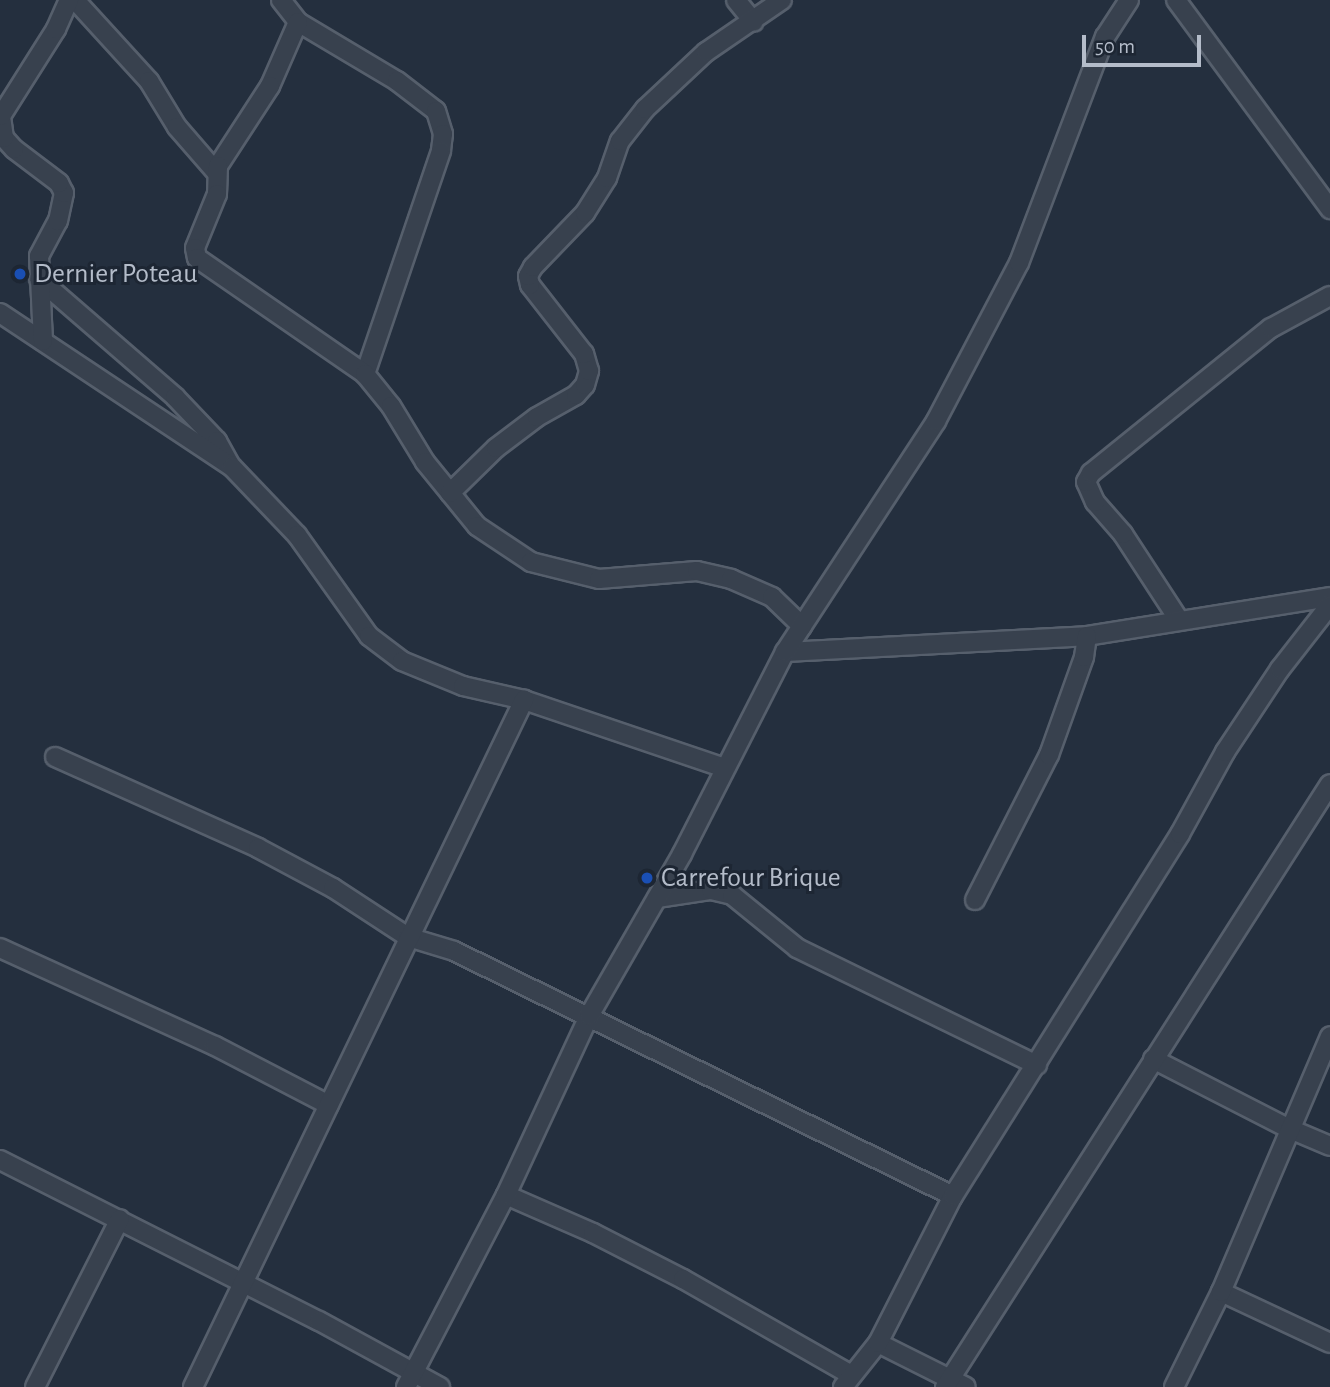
<!DOCTYPE html>
<style>
body{margin:0}
#map{position:relative;width:1330px;height:1387px;overflow:hidden;background:#242f3e;font-family:"Alegreya Sans",sans-serif}
div>[style]{position:absolute}
.roads{filter:drop-shadow(2px 0 #565f6c) drop-shadow(-2px 0 #565f6c) drop-shadow(0 2px #565f6c) drop-shadow(0 -2px #565f6c)}
.minor>*{height:18px;margin:-9px;padding:0 9px;transform-origin:9px;border-radius:9px;background:#38414e}
.dots>*{width:19px;height:19px;translate:-50% -50%;box-sizing:border-box;border:4px solid #1d2633;border-radius:50%}
span{translate:-50% -50%;white-space:nowrap;text-align:center;line-height:1.15;-webkit-text-stroke:6px #1d2633;paint-order:stroke}
.poi-label{font-size:28px;color:#b4bcc9}
.left{translate:0 -50%;text-align:left}
.scale{position:absolute;left:1082px;top:35px;width:119px;height:32px;box-sizing:border-box;border:4px solid #b4bcc9;border-top:0;padding-left:9px;font-size:21px;line-height:24px;white-space:nowrap;color:#b4bcc9;-webkit-text-stroke:5px #1d2633;paint-order:stroke}
</style>
<div id="map">
<div class="roads">
<div class="minor">
<i style="left:75px;top:0;width:110px;rotate:47.6deg"></i>
<i style="left:149px;top:81px;width:54px;rotate:58.7deg"></i>
<i style="left:177px;top:127px;width:61px;rotate:49deg"></i>
<i style="left:281px;top:0;width:28px;rotate:52deg"></i>
<i style="left:298px;top:22px;width:115px;rotate:30.8deg"></i>
<i style="left:397px;top:81px;width:49px;rotate:37.6deg"></i>
<i style="left:436px;top:111px;width:24px;rotate:73deg"></i>
<i style="left:443px;top:134px;width:17px;rotate:97deg"></i>
<i style="left:441px;top:151px;width:236px;rotate:108.8deg"></i>
<i style="left:736px;top:0;width:28px;rotate:51deg"></i>
<i style="left:1176px;top:0;width:260px;rotate:53.6deg"></i>
<i style="left:298px;top:22px;width:70px;rotate:113.6deg"></i>
<i style="left:270px;top:86px;width:95px;rotate:123deg"></i>
<i style="left:218px;top:166px;width:28px;rotate:92deg"></i>
<i style="left:217px;top:194px;width:58px;rotate:112.2deg"></i>
<i style="left:195px;top:248px;width:10px;rotate:79deg"></i>
<i style="left:197px;top:258px;width:204px;rotate:34.6deg"></i>
<i style="left:365px;top:374px;width:41px;rotate:50.9deg"></i>
<i style="left:391px;top:406px;width:66px;rotate:58.7deg"></i>
<i style="left:425px;top:462px;width:82px;rotate:50.9deg"></i>
<i style="left:477px;top:526px;width:65px;rotate:33.7deg"></i>
<i style="left:531px;top:562px;width:70px;rotate:14deg"></i>
<i style="left:599px;top:579px;width:98px;rotate:-4.7deg"></i>
<i style="left:697px;top:571px;width:35px;rotate:13deg"></i>
<i style="left:731px;top:579px;width:45px;rotate:23.7deg"></i>
<i style="left:772px;top:597px;width:42px;rotate:44deg"></i>
<i style="left:39px;top:279px;width:180px;rotate:40.9deg"></i>
<i style="left:175px;top:397px;width:61px;rotate:46.3deg"></i>
<i style="left:217px;top:441px;width:26px;rotate:61deg"></i>
<i style="left:0;top:313px;width:278px;rotate:33.6deg"></i>
<i style="left:232px;top:467px;width:94px;rotate:46.3deg"></i>
<i style="left:297px;top:535px;width:124px;rotate:54.5deg"></i>
<i style="left:369px;top:636px;width:41px;rotate:37.1deg"></i>
<i style="left:402px;top:661px;width:66px;rotate:22.3deg"></i>
<i style="left:463px;top:686px;width:63px;rotate:12.9deg"></i>
<i style="left:524px;top:700px;width:212px;rotate:18.7deg"></i>
<i style="left:43px;top:341px;width:85px;rotate:-92.7deg"></i>
<i style="left:39px;top:256px;width:40px;rotate:-62deg"></i>
<i style="left:58px;top:221px;width:29px;rotate:-78deg"></i>
<i style="left:64px;top:193px;width:11px;rotate:-117deg"></i>
<i style="left:59px;top:183px;width:56px;rotate:-142.9deg"></i>
<i style="left:14px;top:149px;width:15px;rotate:-132deg"></i>
<i style="left:4px;top:138px;width:22px;rotate:-98deg"></i>
<i style="left:1px;top:116px;width:103px;rotate:-57.7deg"></i>
<i style="left:56px;top:29px;width:32px;rotate:-66deg"></i>
<i style="left:450px;top:493px;width:64px;rotate:-44.4deg"></i>
<i style="left:496px;top:448px;width:51px;rotate:-37.1deg"></i>
<i style="left:537px;top:417px;width:45px;rotate:-29.4deg"></i>
<i style="left:576px;top:395px;width:13px;rotate:-48deg"></i>
<i style="left:585px;top:385px;width:15px;rotate:-74deg"></i>
<i style="left:589px;top:371px;width:18px;rotate:-106deg"></i>
<i style="left:584px;top:354px;width:88px;rotate:-128deg"></i>
<i style="left:530px;top:285px;width:9px;rotate:-103deg"></i>
<i style="left:528px;top:276px;width:10px;rotate:-61deg"></i>
<i style="left:533px;top:267px;width:75px;rotate:-46.1deg"></i>
<i style="left:585px;top:213px;width:41px;rotate:-57.8deg"></i>
<i style="left:607px;top:178px;width:39px;rotate:-71deg"></i>
<i style="left:620px;top:141px;width:41px;rotate:-52deg"></i>
<i style="left:645px;top:109px;width:83px;rotate:-43.1deg"></i>
<i style="left:706px;top:52px;width:92px;rotate:-34.4deg"></i>
<i style="left:1179px;top:620px;width:103px;rotate:-123.1deg"></i>
<i style="left:1123px;top:534px;width:43px;rotate:-131.2deg"></i>
<i style="left:1095px;top:502px;width:22px;rotate:-114deg"></i>
<i style="left:1086px;top:482px;width:10px;rotate:-61deg"></i>
<i style="left:1091px;top:473px;width:231px;rotate:-38.9deg"></i>
<i style="left:1271px;top:328px;width:67px;rotate:-28.5deg"></i>
<i style="left:785px;top:652px;width:302px;rotate:-3deg"></i>
<i style="left:1087px;top:636px;width:246px;rotate:-9.1deg"></i>
<i style="left:55px;top:757px;width:222px;rotate:24.1deg"></i>
<i style="left:258px;top:848px;width:85px;rotate:28.1deg"></i>
<i style="left:333px;top:888px;width:90px;rotate:33.2deg"></i>
<i style="left:408px;top:937px;width:48px;rotate:16.9deg"></i>
<i style="left:454px;top:951px;width:556px;rotate:26.15deg"></i>
<i style="left:657px;top:898px;width:55px;rotate:-8.4deg"></i>
<i style="left:711px;top:890px;width:22px;rotate:13deg"></i>
<i style="left:732px;top:895px;width:84px;rotate:39.2deg"></i>
<i style="left:797px;top:948px;width:267px;rotate:26deg"></i>
<i style="left:975px;top:900px;width:163px;rotate:-63deg"></i>
<i style="left:1049px;top:755px;width:104px;rotate:-70.3deg"></i>
<i style="left:1084px;top:657px;width:21px;rotate:-82deg"></i>
<i style="left:0;top:948px;width:236px;rotate:24.5deg"></i>
<i style="left:215px;top:1046px;width:128px;rotate:27.4deg"></i>
<i style="left:1153px;top:1059px;width:154px;rotate:27.1deg"></i>
<i style="left:1290px;top:1129px;width:43px;rotate:23deg"></i>
<i style="left:0;top:1160px;width:357px;rotate:26.8deg"></i>
<i style="left:319px;top:1321px;width:138px;rotate:28.6deg"></i>
<i style="left:506px;top:1195px;width:95px;rotate:23.6deg"></i>
<i style="left:593px;top:1233px;width:101px;rotate:27.1deg"></i>
<i style="left:683px;top:1279px;width:193px;rotate:29.7deg"></i>
<i style="left:1221px;top:1292px;width:120px;rotate:25.1deg"></i>
<i style="left:878px;top:1343px;width:98px;rotate:26.6deg"></i>
<i style="left:35px;top:1387px;width:188px;rotate:-63.2deg"></i>
<i style="left:193px;top:1387px;width:763px;rotate:-64.28deg"></i>
<i style="left:406px;top:1387px;width:216px;rotate:-62.5deg"></i>
<i style="left:506px;top:1195px;width:197px;rotate:-65.1deg"></i>
<i style="left:589px;top:1016px;width:187px;rotate:-60.1deg"></i>
<i style="left:682px;top:854px;width:227px;rotate:-63deg"></i>
<i style="left:785px;top:652px;width:276px;rotate:-56.8deg"></i>
<i style="left:936px;top:421px;width:178px;rotate:-62.3deg"></i>
<i style="left:1019px;top:263px;width:242px;rotate:-69.2deg"></i>
<i style="left:1105px;top:37px;width:44px;rotate:-57deg"></i>
<i style="left:843px;top:1387px;width:56px;rotate:-51.5deg"></i>
<i style="left:878px;top:1343px;width:165px;rotate:-63deg"></i>
<i style="left:953px;top:1196px;width:427px;rotate:-57.9deg"></i>
<i style="left:1180px;top:834px;width:94px;rotate:-61.2deg"></i>
<i style="left:1225px;top:752px;width:100px;rotate:-56.5deg"></i>
<i style="left:1280px;top:669px;width:81px;rotate:-52deg"></i>
<i style="left:945px;top:1387px;width:715px;rotate:-57.44deg"></i>
<i style="left:1174px;top:1387px;width:106px;rotate:-63.7deg"></i>
<i style="left:1221px;top:1292px;width:278px;rotate:-66.9deg"></i>
</div>
</div>
<div class="dots">
<i style="left:20px;top:274px;background:#1a4fb4"></i>
<i style="left:647px;top:878px;background:#1a4fb4"></i>
</div>
<div class="poi-label">
<span class="left" style="left:34px;top:274px">Dernier Poteau</span>
<span class="left" style="left:661px;top:878px">Carrefour Brique</span>
</div>
<div class="scale">50 m</div>
</div>
